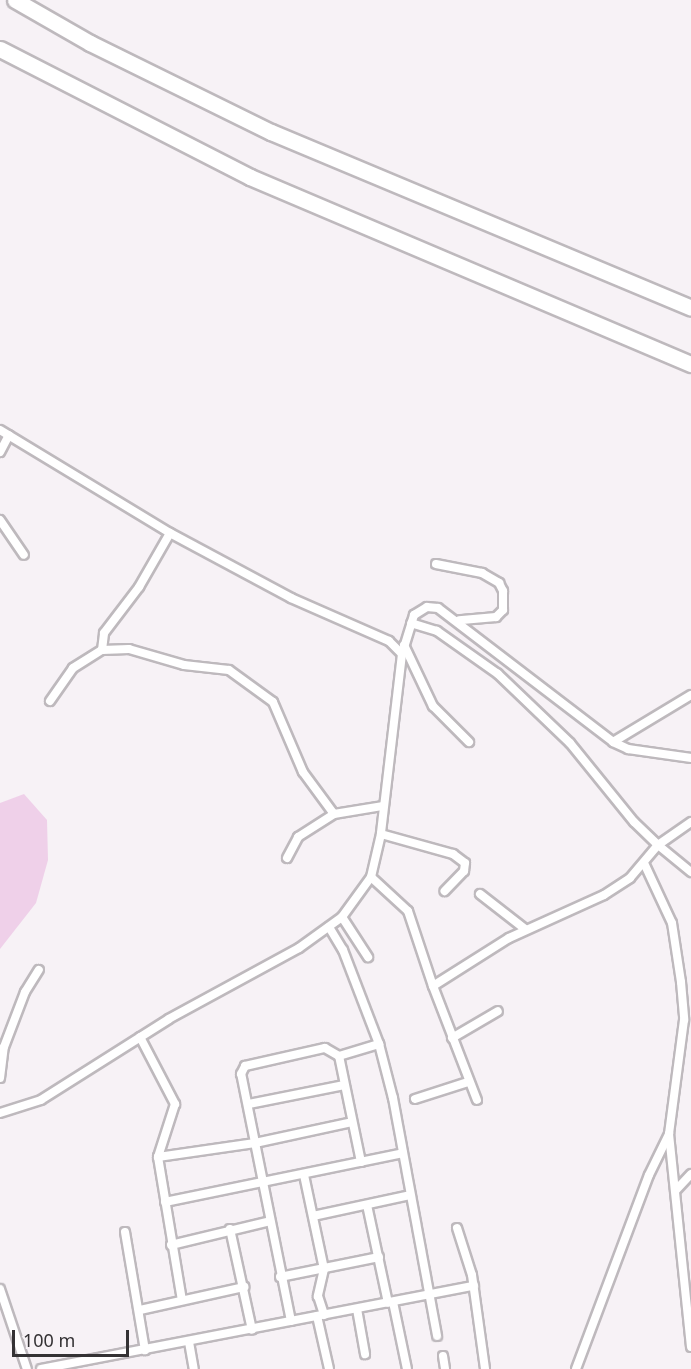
<!DOCTYPE html>
<style>
body{margin:0}
#map{position:relative;width:691px;height:1369px;overflow:hidden;background:#f7f2f6;font-family:"Noto Sans",sans-serif}
div>[style]{position:absolute}
.green>*{inset:0;background:#efd0e9}
.roads{filter:drop-shadow(2px 0 #beb9bd) drop-shadow(-2px 0 #beb9bd) drop-shadow(0 2px #beb9bd) drop-shadow(0 -2px #beb9bd)}
.street>*{height:8px;margin:-4px;padding:0 4px;transform-origin:4px;border-radius:4px;background:#fff}
.highway>*{height:15px;margin:-7.5px;padding:0 7.5px;transform-origin:7.5px;border-radius:7.5px;background:#fff}
span{translate:-50% -50%;white-space:nowrap;text-align:center;line-height:1.15;-webkit-text-stroke:6px #f7f2f6;paint-order:stroke}
.scale{position:absolute;left:12px;top:1330px;width:117px;height:27px;box-sizing:border-box;border:3px solid #343234;border-top:0;padding-left:8px;font-size:18px;line-height:21px;white-space:nowrap;color:#343234;-webkit-text-stroke:4px #f7f2f6;paint-order:stroke}
</style>
<div id="map">
<div class="green">
<i style="clip-path:polygon(24px 794px,47px 820px,48px 860px,36px 903px,0 949px,0 803px)"></i>
</div>
<div class="roads">
<div class="street">
<i style="left:0;top:430px;width:199px;rotate:31.2deg"></i>
<i style="left:170px;top:533px;width:137px;rotate:28.2deg"></i>
<i style="left:291px;top:598px;width:107px;rotate:23.7deg"></i>
<i style="left:389px;top:641px;width:18px;rotate:45deg"></i>
<i style="left:402px;top:654px;width:181px;rotate:96.7deg"></i>
<i style="left:381px;top:834px;width:44px;rotate:103.1deg"></i>
<i style="left:371px;top:877px;width:49px;rotate:125.9deg"></i>
<i style="left:342px;top:917px;width:53px;rotate:144.2deg"></i>
<i style="left:299px;top:948px;width:148px;rotate:151.4deg"></i>
<i style="left:169px;top:1019px;width:151px;rotate:147.7deg"></i>
<i style="left:41px;top:1100px;width:43px;rotate:162.4deg"></i>
<i style="left:0;top:452px;width:19px;rotate:-62deg"></i>
<i style="left:0;top:520px;width:42px;rotate:55.6deg"></i>
<i style="left:436px;top:564px;width:47px;rotate:11.1deg"></i>
<i style="left:482px;top:573px;width:20px;rotate:30deg"></i>
<i style="left:499px;top:583px;width:9px;rotate:63deg"></i>
<i style="left:503px;top:591px;width:19px;rotate:90deg"></i>
<i style="left:503px;top:610px;width:10px;rotate:135deg"></i>
<i style="left:496px;top:617px;width:37px;rotate:175deg"></i>
<i style="left:404px;top:645px;width:68px;rotate:64.6deg"></i>
<i style="left:433px;top:706px;width:51px;rotate:45deg"></i>
<i style="left:102px;top:650px;width:17px;rotate:-83deg"></i>
<i style="left:104px;top:633px;width:58px;rotate:-52.7deg"></i>
<i style="left:139px;top:587px;width:62px;rotate:-60.1deg"></i>
<i style="left:402px;top:654px;width:41px;rotate:-72.9deg"></i>
<i style="left:414px;top:615px;width:15px;rotate:-32deg"></i>
<i style="left:427px;top:607px;width:11px;rotate:5deg"></i>
<i style="left:438px;top:608px;width:220px;rotate:37.4deg"></i>
<i style="left:613px;top:742px;width:17px;rotate:25deg"></i>
<i style="left:628px;top:749px;width:64px;rotate:8.1deg"></i>
<i style="left:50px;top:701px;width:40px;rotate:-55.1deg"></i>
<i style="left:73px;top:668px;width:34px;rotate:-32deg"></i>
<i style="left:102px;top:650px;width:27px;rotate:-2deg"></i>
<i style="left:129px;top:649px;width:57px;rotate:16.2deg"></i>
<i style="left:184px;top:665px;width:45px;rotate:6.3deg"></i>
<i style="left:229px;top:670px;width:54px;rotate:36deg"></i>
<i style="left:273px;top:702px;width:76px;rotate:66.8deg"></i>
<i style="left:303px;top:772px;width:52px;rotate:53.6deg"></i>
<i style="left:334px;top:814px;width:50px;rotate:-9.3deg"></i>
<i style="left:613px;top:742px;width:91px;rotate:-31.1deg"></i>
<i style="left:691px;top:822px;width:40px;rotate:145.1deg"></i>
<i style="left:658px;top:845px;width:43px;rotate:39.3deg"></i>
<i style="left:381px;top:834px;width:75px;rotate:15.5deg"></i>
<i style="left:453px;top:854px;width:15px;rotate:37deg"></i>
<i style="left:465px;top:863px;width:8px;rotate:97deg"></i>
<i style="left:464px;top:871px;width:28px;rotate:134deg"></i>
<i style="left:287px;top:858px;width:24px;rotate:-62deg"></i>
<i style="left:298px;top:837px;width:43px;rotate:-32.6deg"></i>
<i style="left:644px;top:863px;width:66px;rotate:65deg"></i>
<i style="left:672px;top:923px;width:60px;rotate:81.3deg"></i>
<i style="left:681px;top:982px;width:38px;rotate:85deg"></i>
<i style="left:684px;top:1020px;width:115px;rotate:97.5deg"></i>
<i style="left:669px;top:1134px;width:214px;rotate:84.1deg"></i>
<i style="left:371px;top:877px;width:50px;rotate:42.6deg"></i>
<i style="left:408px;top:911px;width:79px;rotate:71.6deg"></i>
<i style="left:433px;top:986px;width:90px;rotate:-32.3deg"></i>
<i style="left:509px;top:938px;width:104px;rotate:-24.4deg"></i>
<i style="left:604px;top:895px;width:31px;rotate:-33deg"></i>
<i style="left:630px;top:878px;width:43px;rotate:-49.7deg"></i>
<i style="left:658px;top:845px;width:33px;rotate:-136deg"></i>
<i style="left:634px;top:822px;width:102px;rotate:-129deg"></i>
<i style="left:570px;top:743px;width:100px;rotate:-136.2deg"></i>
<i style="left:498px;top:674px;width:75px;rotate:-144.8deg"></i>
<i style="left:437px;top:631px;width:27px;rotate:-163deg"></i>
<i style="left:480px;top:894px;width:57px;rotate:37.9deg"></i>
<i style="left:342px;top:917px;width:48px;rotate:57deg"></i>
<i style="left:329px;top:927px;width:27px;rotate:59deg"></i>
<i style="left:343px;top:950px;width:101px;rotate:69deg"></i>
<i style="left:433px;top:986px;width:122px;rotate:68.9deg"></i>
<i style="left:140px;top:1037px;width:76px;rotate:62.4deg"></i>
<i style="left:175px;top:1104px;width:56px;rotate:107.8deg"></i>
<i style="left:158px;top:1157px;width:145px;rotate:80.5deg"></i>
<i style="left:452px;top:1038px;width:53px;rotate:-30.4deg"></i>
<i style="left:0;top:1078px;width:31px;rotate:-83deg"></i>
<i style="left:4px;top:1047px;width:59px;rotate:-69.1deg"></i>
<i style="left:25px;top:992px;width:26px;rotate:-58deg"></i>
<i style="left:415px;top:1099px;width:56px;rotate:-17.8deg"></i>
<i style="left:249px;top:1104px;width:97px;rotate:-11.3deg"></i>
<i style="left:158px;top:1157px;width:98px;rotate:-8.2deg"></i>
<i style="left:255px;top:1143px;width:99px;rotate:-12.2deg"></i>
<i style="left:361px;top:1162px;width:108px;rotate:-101.7deg"></i>
<i style="left:339px;top:1056px;width:42px;rotate:-16.7deg"></i>
<i style="left:379px;top:1044px;width:56px;rotate:75.5deg"></i>
<i style="left:393px;top:1098px;width:242px;rotate:79.5deg"></i>
<i style="left:304px;top:1175px;width:96px;rotate:78deg"></i>
<i style="left:324px;top:1269px;width:28px;rotate:103deg"></i>
<i style="left:318px;top:1296px;width:20px;rotate:72deg"></i>
<i style="left:676px;top:1190px;width:22px;rotate:-47deg"></i>
<i style="left:165px;top:1202px;width:243px;rotate:-11.6deg"></i>
<i style="left:367px;top:1205px;width:100px;rotate:77.9deg"></i>
<i style="left:313px;top:1216px;width:99px;rotate:-12.2deg"></i>
<i style="left:457px;top:1228px;width:49px;rotate:72.3deg"></i>
<i style="left:472px;top:1275px;width:95px;rotate:82.1deg"></i>
<i style="left:230px;top:1229px;width:103px;rotate:77.7deg"></i>
<i style="left:125px;top:1232px;width:120px;rotate:80.4deg"></i>
<i style="left:171px;top:1245px;width:102px;rotate:-13.6deg"></i>
<i style="left:280px;top:1277px;width:101px;rotate:-11.4deg"></i>
<i style="left:0;top:1289px;width:84px;rotate:71.4deg"></i>
<i style="left:393px;top:1302px;width:68px;rotate:78.2deg"></i>
<i style="left:357px;top:1309px;width:46px;rotate:79.9deg"></i>
<i style="left:140px;top:1310px;width:107px;rotate:-12.5deg"></i>
<i style="left:317px;top:1316px;width:54px;rotate:77.2deg"></i>
<i style="left:291px;top:1321px;width:252px;rotate:-101.4deg"></i>
<i style="left:241px;top:1074px;width:9px;rotate:-63deg"></i>
<i style="left:245px;top:1066px;width:82px;rotate:-12.7deg"></i>
<i style="left:325px;top:1048px;width:16px;rotate:30deg"></i>
<i style="left:189px;top:1342px;width:27px;rotate:80deg"></i>
<i style="left:443px;top:1356px;width:13px;rotate:81deg"></i>
<i style="left:41px;top:1369px;width:441px;rotate:-10.9deg"></i>
<i style="left:576px;top:1369px;width:207px;rotate:-69.4deg"></i>
<i style="left:649px;top:1175px;width:46px;rotate:-64deg"></i>
</div>
<div class="highway">
<i style="left:15px;top:0;width:86px;rotate:29.8deg"></i>
<i style="left:90px;top:43px;width:202px;rotate:26.2deg"></i>
<i style="left:271px;top:132px;width:455px;rotate:22.7deg"></i>
<i style="left:0;top:49px;width:281px;rotate:27.1deg"></i>
<i style="left:250px;top:177px;width:479px;rotate:23deg"></i>
</div>
</div>
<div class="scale">100 m</div>
</div>
